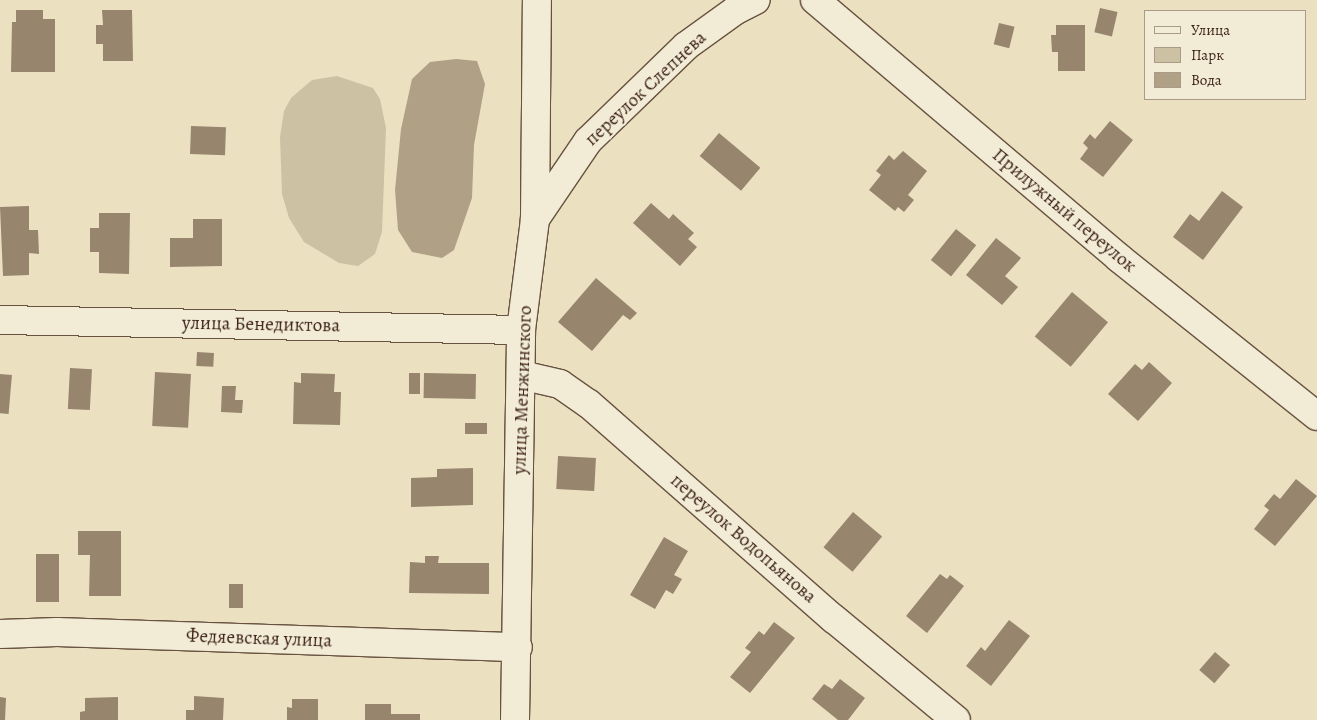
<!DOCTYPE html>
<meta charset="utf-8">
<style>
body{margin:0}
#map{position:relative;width:1317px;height:720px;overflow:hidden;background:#ebe1c0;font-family:Alegreya,serif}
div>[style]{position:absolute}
.green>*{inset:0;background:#cdc1a3}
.water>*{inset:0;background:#b0a086}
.building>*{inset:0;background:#97856e;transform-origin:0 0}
.roads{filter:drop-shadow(1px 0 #685240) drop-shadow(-1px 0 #685240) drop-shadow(0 1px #685240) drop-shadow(0 -1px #685240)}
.minor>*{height:28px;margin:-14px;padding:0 14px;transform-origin:14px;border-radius:14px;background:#f2ecd6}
span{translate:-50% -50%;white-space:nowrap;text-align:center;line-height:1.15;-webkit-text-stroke:4px #f2ecd6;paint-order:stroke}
.street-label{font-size:19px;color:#3d2216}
.legend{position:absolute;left:1144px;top:10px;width:162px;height:90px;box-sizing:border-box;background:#f2ecd6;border:1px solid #aa9b89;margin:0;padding:6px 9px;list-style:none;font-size:15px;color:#3d2216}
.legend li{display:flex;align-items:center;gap:10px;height:25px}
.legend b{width:25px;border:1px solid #aa9b89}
</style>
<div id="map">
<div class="green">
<i style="clip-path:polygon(337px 76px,373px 88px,380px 99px,386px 128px,382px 232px,375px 254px,358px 266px,339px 263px,304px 242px,289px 218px,282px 194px,280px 137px,284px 111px,291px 98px,312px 80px)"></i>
</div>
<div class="water">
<i style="clip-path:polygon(456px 59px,477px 61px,485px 84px,474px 145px,472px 198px,454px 250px,442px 258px,412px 252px,398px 230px,395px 190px,401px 129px,412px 79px,430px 62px)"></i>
</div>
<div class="building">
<i style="left:1100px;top:8px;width:18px;height:25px;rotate:13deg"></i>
<i style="clip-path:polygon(16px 10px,43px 10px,43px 19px,55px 19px,55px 72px,11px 72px,12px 22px,16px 22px)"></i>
<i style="clip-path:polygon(102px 10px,132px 10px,133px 61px,103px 61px,103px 44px,96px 44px,96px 25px,103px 25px)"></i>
<i style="left:999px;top:23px;width:16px;height:22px;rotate:14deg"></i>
<i style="clip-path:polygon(1056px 25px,1085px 25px,1085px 71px,1058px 71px,1058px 52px,1052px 52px,1051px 35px,1056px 35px)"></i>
<i style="clip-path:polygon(1110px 121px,1133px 140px,1103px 177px,1080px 159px,1088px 148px,1083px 143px,1090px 134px,1095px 139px)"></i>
<i style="left:191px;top:126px;width:35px;height:28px;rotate:2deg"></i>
<i style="left:719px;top:133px;width:54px;height:30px;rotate:40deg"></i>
<i style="clip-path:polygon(903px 151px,927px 171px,908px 195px,914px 200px,904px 212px,898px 207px,895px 211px,869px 190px,881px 175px,876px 171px,889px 155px,894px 160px)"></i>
<i style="clip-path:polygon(1222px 191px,1243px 207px,1203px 260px,1173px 237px,1190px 214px,1199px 221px)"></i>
<i style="clip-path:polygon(651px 203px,669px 219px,673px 214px,694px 233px,688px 239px,697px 247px,680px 266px,633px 223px)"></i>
<i style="clip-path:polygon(29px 206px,29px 230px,38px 230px,39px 254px,29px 253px,29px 275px,3px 276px,0 207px)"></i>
<i style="clip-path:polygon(99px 213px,130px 213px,129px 274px,99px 273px,99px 252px,90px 252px,90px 228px,99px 228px)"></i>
<i style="clip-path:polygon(193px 219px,222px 219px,222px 266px,170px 267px,170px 238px,193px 238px)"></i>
<i style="left:956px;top:229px;width:26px;height:40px;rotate:39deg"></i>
<i style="clip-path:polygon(996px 238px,1021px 258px,1005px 276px,1018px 287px,1002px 305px,966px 275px)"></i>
<i style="clip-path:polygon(596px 278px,637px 313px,630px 320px,623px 315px,592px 351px,558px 322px)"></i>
<i style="left:1072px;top:292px;width:47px;height:58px;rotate:40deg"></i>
<i style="left:197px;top:352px;width:17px;height:14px;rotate:3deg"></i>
<i style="clip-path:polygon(1149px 362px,1172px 383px,1138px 421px,1108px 394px,1135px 364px,1142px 370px)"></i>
<i style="left:70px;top:368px;width:22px;height:41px;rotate:3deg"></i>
<i style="left:155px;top:372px;width:36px;height:54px;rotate:3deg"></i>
<i style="clip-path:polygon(301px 373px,335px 374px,334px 392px,341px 392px,340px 425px,293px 424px,294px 382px,301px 383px)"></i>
<i style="left:409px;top:373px;width:11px;height:21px"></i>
<i style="left:424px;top:373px;width:52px;height:25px;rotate:1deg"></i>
<i style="left:0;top:374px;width:12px;height:39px;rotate:5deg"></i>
<i style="clip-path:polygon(222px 386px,236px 386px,235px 400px,243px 400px,242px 413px,221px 412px)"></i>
<i style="left:487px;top:423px;width:11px;height:22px;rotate:90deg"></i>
<i style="left:558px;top:456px;width:38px;height:33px;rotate:3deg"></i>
<i style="clip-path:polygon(473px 468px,473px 505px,411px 507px,411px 478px,437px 477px,437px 469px)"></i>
<i style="clip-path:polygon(1296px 479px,1317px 496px,1275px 546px,1254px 529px,1269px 510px,1264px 506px,1274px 494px,1280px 499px)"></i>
<i style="left:853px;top:512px;width:38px;height:46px;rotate:40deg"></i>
<i style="clip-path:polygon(78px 531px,121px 531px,121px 596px,89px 596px,90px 555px,78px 555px)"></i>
<i style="clip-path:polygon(664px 537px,688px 551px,674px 575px,682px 579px,673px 594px,666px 590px,655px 609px,630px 595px)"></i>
<i style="left:36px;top:554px;width:23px;height:48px"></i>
<i style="clip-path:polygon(425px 556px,439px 556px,438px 563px,489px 563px,489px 594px,409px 593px,410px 562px,425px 563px)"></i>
<i style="clip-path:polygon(940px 574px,947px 579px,950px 575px,964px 586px,927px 633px,906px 616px)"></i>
<i style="left:229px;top:584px;width:14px;height:24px"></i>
<i style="clip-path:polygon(1009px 620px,1030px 636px,991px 686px,966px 666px,981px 647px,985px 651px)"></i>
<i style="clip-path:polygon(774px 622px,795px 638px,750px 693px,730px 677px,751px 652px,745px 648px,759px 631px,764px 635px)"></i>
<i style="left:1215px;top:652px;width:20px;height:24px;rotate:41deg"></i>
<i style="clip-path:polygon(840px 679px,865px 698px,848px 720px,838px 720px,812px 699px,824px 684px,832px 689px)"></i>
<i style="clip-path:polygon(194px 696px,224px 698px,223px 720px,186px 720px,186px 710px,194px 710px)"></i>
<i style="clip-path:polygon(0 697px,6px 698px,5px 720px,0 720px)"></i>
<i style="clip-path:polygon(118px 697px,118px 720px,80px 720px,80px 712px,85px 711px,85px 698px)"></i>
<i style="clip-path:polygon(292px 699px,318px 699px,318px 720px,287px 720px,287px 707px,292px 708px)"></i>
<i style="clip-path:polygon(365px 704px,391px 704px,391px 714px,420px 714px,420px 720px,365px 720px)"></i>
</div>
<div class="roads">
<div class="minor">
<i style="left:815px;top:0;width:399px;rotate:40.3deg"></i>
<i style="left:1119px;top:258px;width:253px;rotate:38.6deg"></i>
<i style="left:535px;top:219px;width:94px;rotate:-55.8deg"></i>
<i style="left:588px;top:141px;width:136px;rotate:-44.1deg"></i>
<i style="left:686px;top:46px;width:62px;rotate:-35.8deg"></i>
<i style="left:736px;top:10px;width:22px;rotate:-27deg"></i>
<i style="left:0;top:320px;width:521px;rotate:1.1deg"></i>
<i style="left:521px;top:375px;width:40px;rotate:13deg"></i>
<i style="left:560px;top:384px;width:35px;rotate:35deg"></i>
<i style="left:589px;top:404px;width:326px;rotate:41.3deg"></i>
<i style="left:834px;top:619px;width:158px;rotate:39.6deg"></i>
<i style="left:0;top:634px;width:57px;rotate:-2deg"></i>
<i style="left:57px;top:632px;width:461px;rotate:1.9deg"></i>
<i style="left:515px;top:720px;width:390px;rotate:-89.1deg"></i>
<i style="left:521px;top:330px;width:112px;rotate:-82.8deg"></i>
<i style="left:535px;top:219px;width:219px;rotate:-89.5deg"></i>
</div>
</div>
<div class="street-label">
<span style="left:646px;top:89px;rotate:-43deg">переулок Слепнева</span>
<span style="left:1064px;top:211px;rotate:40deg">Прилужный переулок</span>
<span style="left:261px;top:325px;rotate:1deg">улица Бенедиктова</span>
<span style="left:523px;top:390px;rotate:-88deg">улица Менжинского</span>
<span style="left:743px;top:539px;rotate:41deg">переулок Водопьянова</span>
<span style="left:259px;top:639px;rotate:2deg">Федяевская улица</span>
</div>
<ul class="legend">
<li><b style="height:6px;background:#f2ecd6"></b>Улица</li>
<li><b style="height:14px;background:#cdc1a3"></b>Парк</li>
<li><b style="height:14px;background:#b0a086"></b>Вода</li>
</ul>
</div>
